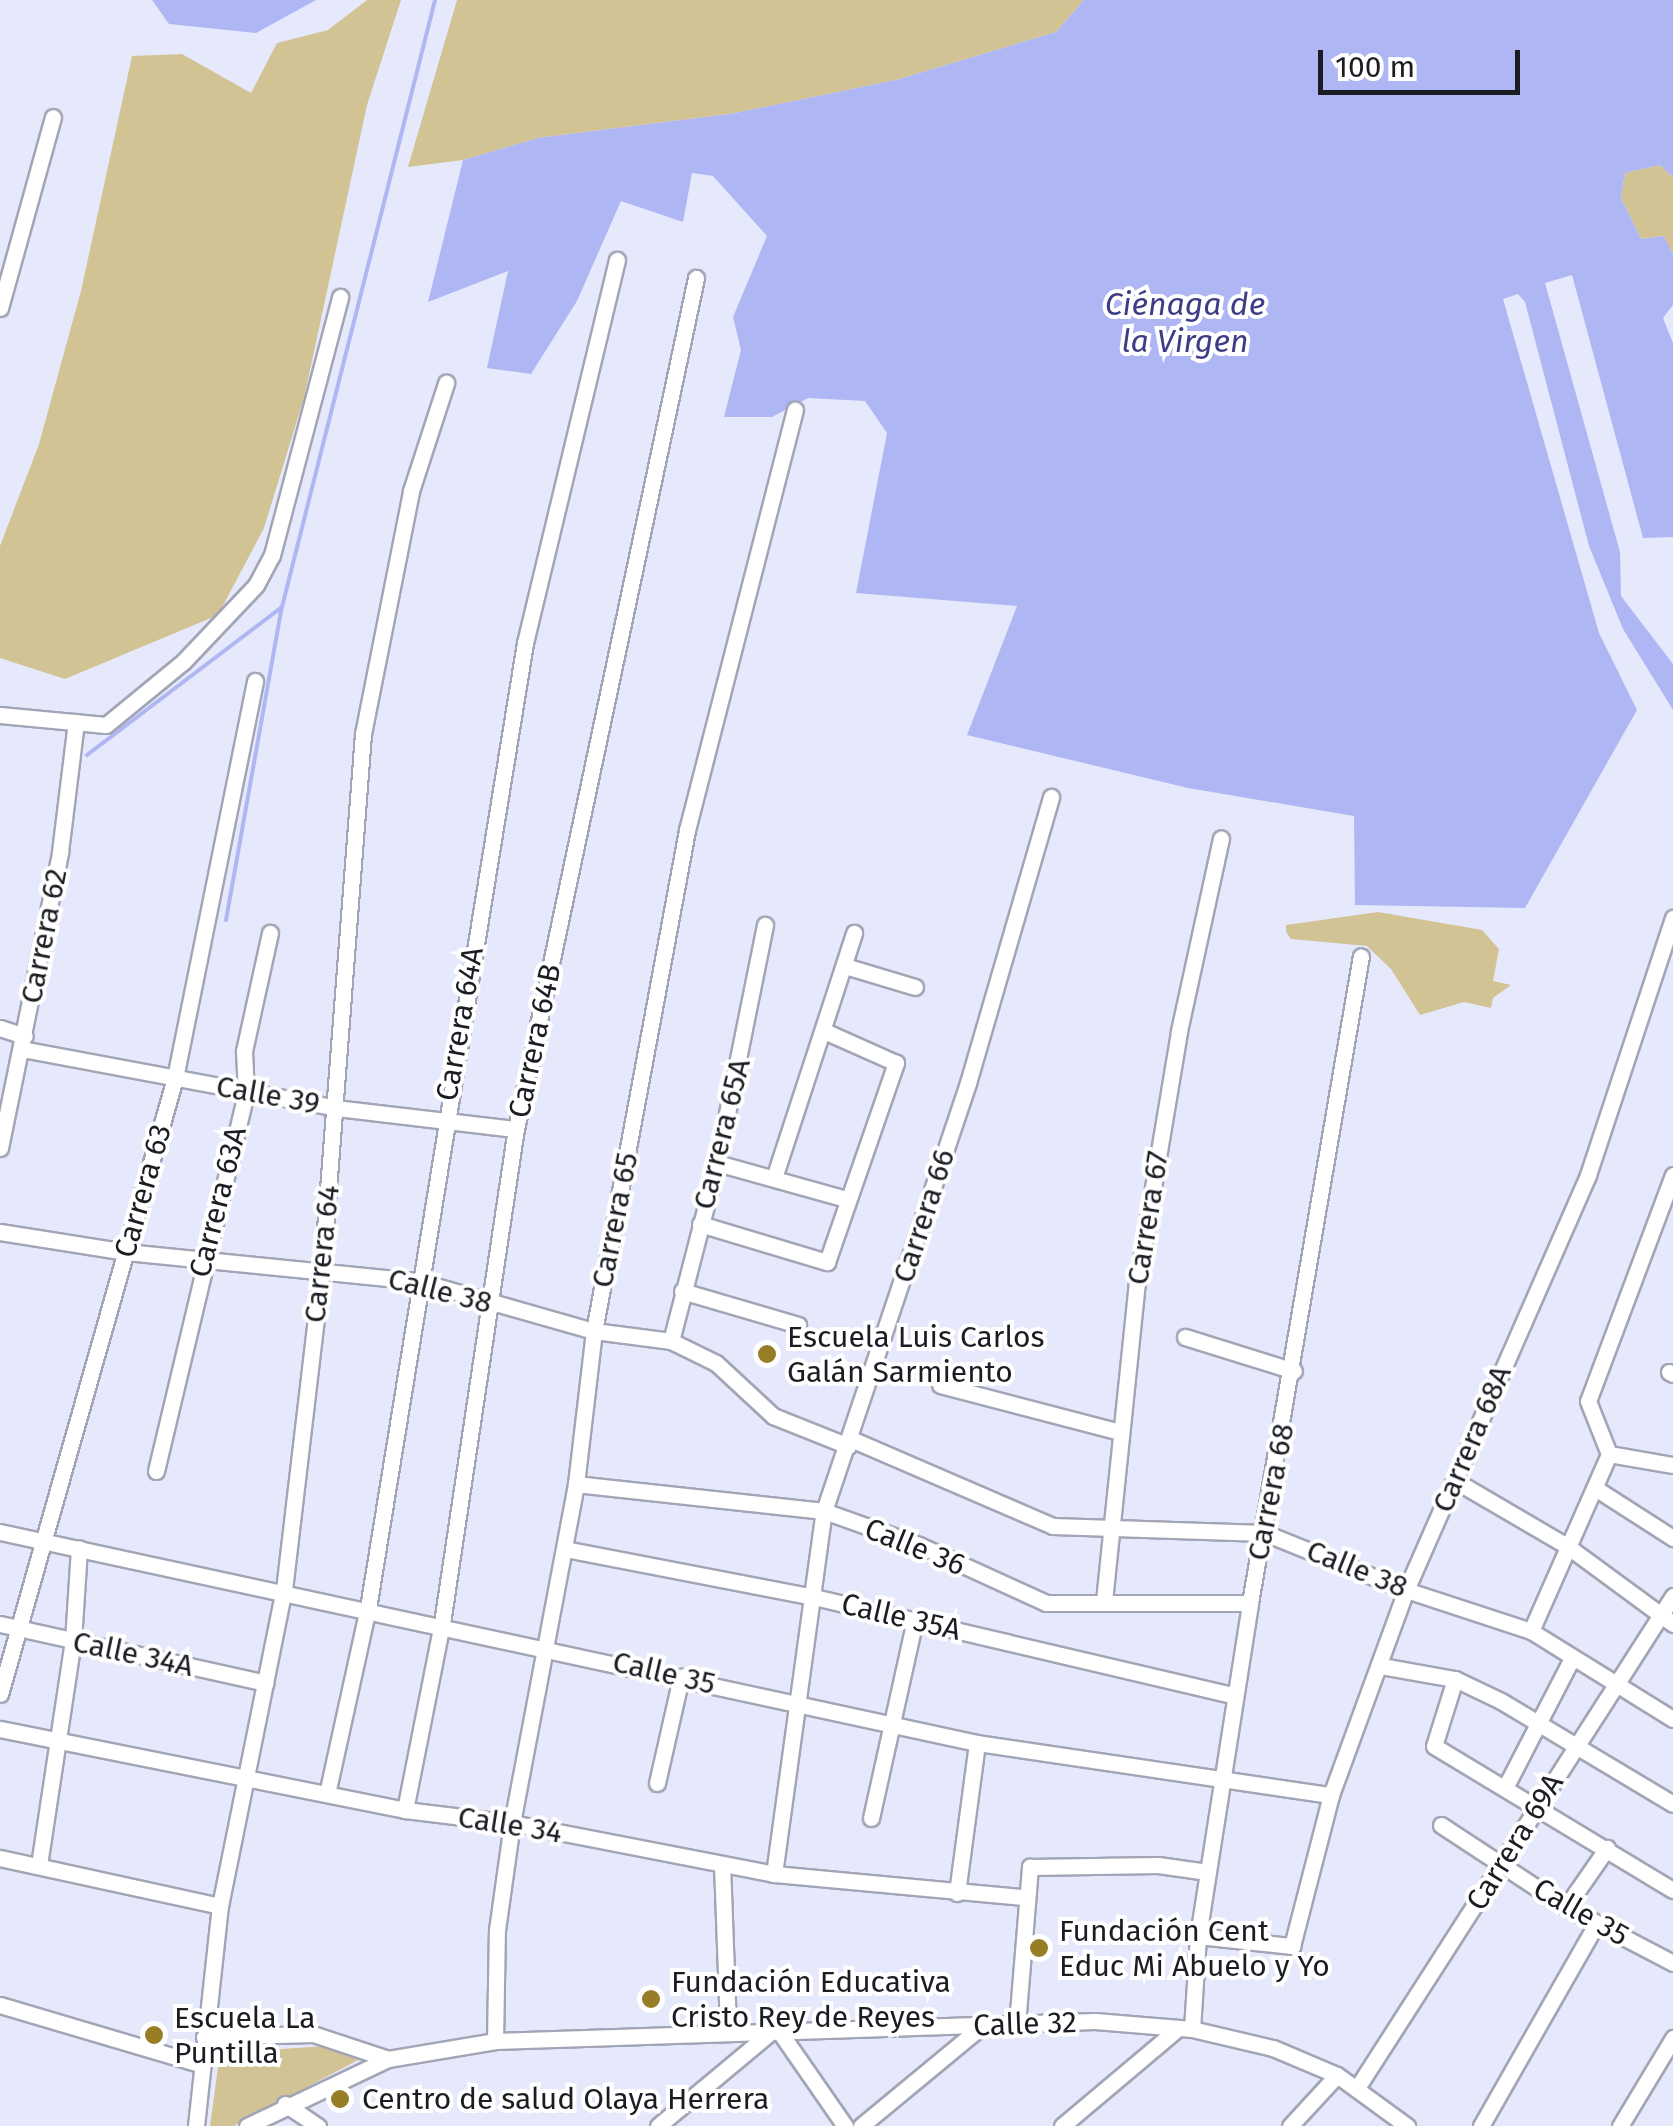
<!DOCTYPE html>
<meta charset="utf-8">
<style>
body{margin:0}
#map{position:relative;width:1673px;height:2126px;overflow:hidden;background:#e6e9fb;font-family:"Fira Sans",sans-serif}
div>[style]{position:absolute}
.green>*{inset:0;background:#d2c395}
.water>*{inset:0;background:#afb6f4}
.stream>*{height:4px;margin:-2px;padding:0 2px;transform-origin:2px;border-radius:2px;background:#afb6f4}
.roads{filter:drop-shadow(2px 0 #a2a5b5) drop-shadow(-2px 0 #a2a5b5) drop-shadow(0 2px #a2a5b5) drop-shadow(0 -2px #a2a5b5)}
.minor>*{height:15px;margin:-7.5px;padding:0 7.5px;transform-origin:7.5px;border-radius:7.5px;background:#fff}
.dots>*{width:28px;height:28px;translate:-50% -50%;box-sizing:border-box;border:5px solid #fff;border-radius:50%}
span{translate:-50% -50%;white-space:nowrap;text-align:center;line-height:1.15;-webkit-text-stroke:8px #fff;paint-order:stroke}
.street-label{font-size:30px;color:#1c1d23}
.poi-label{font-size:30px;color:#1c1d23}
.left{translate:0 -50%;text-align:left}
.water-label{font-size:32px;color:#3d3d85;font-style:italic}
.scale{position:absolute;left:1318px;top:50px;width:202px;height:45px;box-sizing:border-box;border:5px solid #1c1d23;border-top:0;padding-left:12px;font-size:30px;line-height:35px;white-space:nowrap;color:#1c1d23;-webkit-text-stroke:8px #fff;paint-order:stroke}
</style>
<div id="map">
<div class="green">
<i style="clip-path:polygon(367px 0,401px 0,367px 105px,304px 398px,264px 528px,218px 615px,65px 679px,0 658px,0 546px,39px 444px,81px 291px,132px 56px,182px 54px,251px 93px,277px 43px,328px 30px)"></i>
<i style="clip-path:polygon(457px 0,1084px 0,1056px 32px,896px 80px,730px 114px,538px 138px,463px 160px,408px 167px)"></i>
<i style="clip-path:polygon(1660px 165px,1673px 177px,1673px 255px,1663px 236px,1641px 239px,1621px 198px,1625px 173px)"></i>
<i style="clip-path:polygon(1378px 912px,1482px 930px,1499px 949px,1493px 981px,1511px 985px,1493px 998px,1491px 1008px,1464px 1002px,1420px 1015px,1391px 969px,1367px 946px,1291px 939px,1286px 932px,1286px 925px)"></i>
<i style="clip-path:polygon(326px 2046px,358px 2060px,234px 2126px,210px 2126px,220px 2053px)"></i>
</div>
<div class="water">
<i style="clip-path:polygon(152px 0,316px 0,256px 33px,169px 24px)"></i>
<i style="clip-path:polygon(1084px 0,1673px 0,1673px 177px,1660px 165px,1625px 173px,1621px 198px,1641px 239px,1664px 236px,1673px 255px,1673px 305px,1663px 318px,1673px 343px,1673px 537px,1643px 538px,1572px 275px,1545px 283px,1620px 552px,1621px 596px,1673px 664px,1673px 710px,1623px 629px,1589px 546px,1525px 302px,1518px 294px,1503px 299px,1599px 633px,1637px 710px,1525px 908px,1355px 905px,1354px 816px,1188px 788px,967px 735px,1017px 606px,856px 593px,887px 433px,865px 401px,808px 398px,772px 417px,724px 417px,741px 350px,733px 317px,767px 236px,713px 176px,692px 173px,683px 222px,621px 201px,577px 301px,531px 374px,487px 368px,508px 271px,428px 302px,463px 160px,538px 138px,730px 114px,896px 80px,1056px 32px)"></i>
</div>
<div class="stream">
<i style="left:87px;top:755px;width:245px;rotate:-37.2deg"></i>
<i style="left:226px;top:920px;width:318px;rotate:-79.9deg"></i>
<i style="left:282px;top:607px;width:626px;rotate:-75.85deg"></i>
</div>
<div class="roads">
<div class="minor">
<i style="left:0;top:308px;width:198px;rotate:-74.5deg"></i>
<i style="left:0;top:715px;width:106px;rotate:5.4deg"></i>
<i style="left:106px;top:725px;width:99px;rotate:-39.3deg"></i>
<i style="left:183px;top:662px;width:106px;rotate:-46.5deg"></i>
<i style="left:256px;top:585px;width:34px;rotate:-62deg"></i>
<i style="left:272px;top:555px;width:267px;rotate:-75.2deg"></i>
<i style="left:845px;top:966px;width:73px;rotate:16.7deg"></i>
<i style="left:0;top:1028px;width:26px;rotate:18deg"></i>
<i style="left:22px;top:1049px;width:319px;rotate:10.6deg"></i>
<i style="left:336px;top:1108px;width:181px;rotate:6.7deg"></i>
<i style="left:0;top:1148px;width:302px;rotate:-78.5deg"></i>
<i style="left:60px;top:852px;width:131px;rotate:-83deg"></i>
<i style="left:717px;top:1163px;width:134px;rotate:15.6deg"></i>
<i style="left:1673px;top:1175px;width:241px;rotate:110.6deg"></i>
<i style="left:1588px;top:1401px;width:57px;rotate:68.4deg"></i>
<i style="left:1609px;top:1454px;width:65px;rotate:9.8deg"></i>
<i style="left:774px;top:1178px;width:258px;rotate:-71.9deg"></i>
<i style="left:700px;top:1224px;width:133px;rotate:16.7deg"></i>
<i style="left:827px;top:1262px;width:211px;rotate:-70.9deg"></i>
<i style="left:896px;top:1063px;width:79px;rotate:-156deg"></i>
<i style="left:0;top:1232px;width:128px;rotate:9deg"></i>
<i style="left:126px;top:1252px;width:293px;rotate:5.7deg"></i>
<i style="left:418px;top:1281px;width:183px;rotate:15.9deg"></i>
<i style="left:594px;top:1331px;width:78px;rotate:7.4deg"></i>
<i style="left:671px;top:1341px;width:50px;rotate:26.1deg"></i>
<i style="left:716px;top:1363px;width:78px;rotate:42.9deg"></i>
<i style="left:773px;top:1416px;width:81px;rotate:21.8deg"></i>
<i style="left:682px;top:1291px;width:121px;rotate:16.3deg"></i>
<i style="left:1185px;top:1337px;width:114px;rotate:17.3deg"></i>
<i style="left:671px;top:1341px;width:184px;rotate:-75.5deg"></i>
<i style="left:717px;top:1163px;width:243px;rotate:-78.6deg"></i>
<i style="left:1669px;top:1372px;width:4px;rotate:27deg"></i>
<i style="left:940px;top:1385px;width:186px;rotate:14.6deg"></i>
<i style="left:851px;top:1439px;width:220px;rotate:23.3deg"></i>
<i style="left:1053px;top:1526px;width:212px;rotate:1.9deg"></i>
<i style="left:1265px;top:1533px;width:152px;rotate:22deg"></i>
<i style="left:1406px;top:1590px;width:132px;rotate:18.2deg"></i>
<i style="left:1531px;top:1631px;width:167px;rotate:31.8deg"></i>
<i style="left:156px;top:1471px;width:390px;rotate:-76.6deg"></i>
<i style="left:246px;top:1092px;width:41px;rotate:-92.8deg"></i>
<i style="left:244px;top:1051px;width:121px;rotate:-77.6deg"></i>
<i style="left:1454px;top:1480px;width:131px;rotate:30.3deg"></i>
<i style="left:1567px;top:1546px;width:132px;rotate:36.3deg"></i>
<i style="left:576px;top:1484px;width:249px;rotate:6.2deg"></i>
<i style="left:824px;top:1511px;width:101px;rotate:19.7deg"></i>
<i style="left:919px;top:1545px;width:140px;rotate:24.5deg"></i>
<i style="left:1046px;top:1603px;width:204px"></i>
<i style="left:1595px;top:1488px;width:93px;rotate:32.7deg"></i>
<i style="left:0;top:1532px;width:1000px;rotate:12.19deg"></i>
<i style="left:977px;top:1743px;width:358px;rotate:8.4deg"></i>
<i style="left:565px;top:1549px;width:254px;rotate:10.9deg"></i>
<i style="left:814px;top:1597px;width:432px;rotate:13.2deg"></i>
<i style="left:1104px;top:1601px;width:320px;rotate:-84.1deg"></i>
<i style="left:1137px;top:1283px;width:255px;rotate:-80.5deg"></i>
<i style="left:1179px;top:1031px;width:197px;rotate:-77.7deg"></i>
<i style="left:0;top:1624px;width:272px;rotate:12.5deg"></i>
<i style="left:1531px;top:1631px;width:193px;rotate:-66.2deg"></i>
<i style="left:1381px;top:1666px;width:75px;rotate:10deg"></i>
<i style="left:1455px;top:1679px;width:51px;rotate:25.6deg"></i>
<i style="left:1501px;top:1701px;width:200px;rotate:30.9deg"></i>
<i style="left:1455px;top:1679px;width:70px;rotate:107.4deg"></i>
<i style="left:1434px;top:1746px;width:279px;rotate:31.1deg"></i>
<i style="left:0;top:1694px;width:640px;rotate:-74.14deg"></i>
<i style="left:175px;top:1078px;width:405px;rotate:-78.6deg"></i>
<i style="left:0;top:1729px;width:413px;rotate:11.3deg"></i>
<i style="left:405px;top:1810px;width:108px;rotate:6.9deg"></i>
<i style="left:512px;top:1823px;width:267px;rotate:11deg"></i>
<i style="left:774px;top:1874px;width:251px;rotate:5.3deg"></i>
<i style="left:657px;top:1783px;width:109px;rotate:-77.2deg"></i>
<i style="left:1507px;top:1784px;width:142px;rotate:-62.7deg"></i>
<i style="left:327px;top:1794px;width:190px;rotate:-77.6deg"></i>
<i style="left:368px;top:1608px;width:978px;rotate:-80.76deg"></i>
<i style="left:525px;top:643px;width:394px;rotate:-76.5deg"></i>
<i style="left:405px;top:1810px;width:191px;rotate:-78.8deg"></i>
<i style="left:442px;top:1623px;width:500px;rotate:-81.5deg"></i>
<i style="left:516px;top:1129px;width:870px;rotate:-78.06deg"></i>
<i style="left:871px;top:1818px;width:203px;rotate:-77.5deg"></i>
<i style="left:1441px;top:1825px;width:149px;rotate:33.3deg"></i>
<i style="left:1566px;top:1907px;width:121px;rotate:27.6deg"></i>
<i style="left:0;top:1858px;width:225px;rotate:12.3deg"></i>
<i style="left:722px;top:1864px;width:167px;rotate:87.9deg"></i>
<i style="left:39px;top:1865px;width:227px;rotate:-81.4deg"></i>
<i style="left:73px;top:1641px;width:93px;rotate:-86.3deg"></i>
<i style="left:774px;top:1874px;width:366px;rotate:-82.2deg"></i>
<i style="left:824px;top:1511px;width:452px;rotate:-71.4deg"></i>
<i style="left:968px;top:1083px;width:298px;rotate:-73.8deg"></i>
<i style="left:957px;top:1893px;width:151px;rotate:-82.4deg"></i>
<i style="left:1566px;top:1907px;width:72px;rotate:-55.2deg"></i>
<i style="left:1198px;top:1936px;width:95px;rotate:6.1deg"></i>
<i style="left:1292px;top:1946px;width:156px;rotate:-75.5deg"></i>
<i style="left:1331px;top:1795px;width:218px;rotate:-69.9deg"></i>
<i style="left:1406px;top:1590px;width:453px;rotate:-66.3deg"></i>
<i style="left:1588px;top:1175px;width:271px;rotate:-71.7deg"></i>
<i style="left:0;top:2005px;width:211px;rotate:16.5deg"></i>
<i style="left:1017px;top:2025px;width:159px;rotate:-85.3deg"></i>
<i style="left:1030px;top:1867px;width:128px;rotate:-0.9deg"></i>
<i style="left:1158px;top:1865px;width:50px;rotate:8deg"></i>
<i style="left:1192px;top:2029px;width:93px;rotate:-86.3deg"></i>
<i style="left:1198px;top:1936px;width:337px;rotate:-81.1deg"></i>
<i style="left:1250px;top:1603px;width:656px;rotate:-80.27deg"></i>
<i style="left:779px;top:2031px;width:116px;rotate:55.2deg"></i>
<i style="left:204px;top:2037px;width:109px;rotate:-1.6deg"></i>
<i style="left:313px;top:2034px;width:79px;rotate:18.4deg"></i>
<i style="left:495px;top:2041px;width:111px;rotate:-89deg"></i>
<i style="left:497px;top:1930px;width:108px;rotate:-82deg"></i>
<i style="left:512px;top:1823px;width:345px;rotate:-79.3deg"></i>
<i style="left:576px;top:1484px;width:154px;rotate:-83.3deg"></i>
<i style="left:594px;top:1331px;width:510px;rotate:-79.48deg"></i>
<i style="left:687px;top:830px;width:434px;rotate:-75.6deg"></i>
<i style="left:1357px;top:2088px;width:585px;rotate:-57.29deg"></i>
<i style="left:285px;top:2104px;width:40px;rotate:34deg"></i>
<i style="left:196px;top:2126px;width:221px;rotate:-83.8deg"></i>
<i style="left:220px;top:1906px;width:322px;rotate:-78.6deg"></i>
<i style="left:284px;top:1590px;width:324px;rotate:-83.3deg"></i>
<i style="left:322px;top:1268px;width:536px;rotate:-85.61deg"></i>
<i style="left:363px;top:734px;width:248px;rotate:-78.8deg"></i>
<i style="left:411px;top:491px;width:114px;rotate:-72deg"></i>
<i style="left:247px;top:2126px;width:156px;rotate:-25.4deg"></i>
<i style="left:388px;top:2059px;width:109px;rotate:-9.5deg"></i>
<i style="left:495px;top:2041px;width:600px;rotate:-1.91deg"></i>
<i style="left:1095px;top:2021px;width:97px;rotate:4.7deg"></i>
<i style="left:1192px;top:2029px;width:83px;rotate:13.2deg"></i>
<i style="left:1273px;top:2048px;width:69px;rotate:22.9deg"></i>
<i style="left:1337px;top:2075px;width:87px;rotate:36.1deg"></i>
<i style="left:658px;top:2126px;width:148px;rotate:-39.8deg"></i>
<i style="left:861px;top:2126px;width:157px;rotate:-39.6deg"></i>
<i style="left:1062px;top:2126px;width:150px;rotate:-40.1deg"></i>
<i style="left:1290px;top:2126px;width:69px;rotate:-47.3deg"></i>
<i style="left:1481px;top:2126px;width:232px;rotate:-60.3deg"></i>
<i style="left:1620px;top:2126px;width:103px;rotate:-58.9deg"></i>
</div>
</div>
<div class="dots">
<i style="left:767px;top:1354px;background:#977d25"></i>
<i style="left:1039px;top:1948px;background:#977d25"></i>
<i style="left:651px;top:1999px;background:#977d25"></i>
<i style="left:154px;top:2035px;background:#977d25"></i>
<i style="left:340px;top:2099px;background:#977d25"></i>
</div>
<div class="street-label">
<span style="left:44px;top:936px;rotate:-79deg">Carrera 62</span>
<span style="left:460px;top:1024px;rotate:-80deg">Carrera 64A</span>
<span style="left:535px;top:1041px;rotate:-78deg">Carrera 64B</span>
<span style="left:268px;top:1095px;rotate:10deg">Calle 39</span>
<span style="left:722px;top:1134px;rotate:-76deg">Carrera 65A</span>
<span style="left:143px;top:1191px;rotate:-74deg">Carrera 63</span>
<span style="left:218px;top:1202px;rotate:-76deg">Carrera 63A</span>
<span style="left:924px;top:1216px;rotate:-72deg">Carrera 66</span>
<span style="left:1148px;top:1218px;rotate:-81deg">Carrera 67</span>
<span style="left:615px;top:1220px;rotate:-79deg">Carrera 65</span>
<span style="left:322px;top:1254px;rotate:-84deg">Carrera 64</span>
<span style="left:440px;top:1291px;rotate:14deg">Calle 38</span>
<span style="left:1472px;top:1439px;rotate:-67deg">Carrera 68A</span>
<span style="left:1271px;top:1492px;rotate:-79deg">Carrera 68</span>
<span style="left:915px;top:1547px;rotate:22deg">Calle 36</span>
<span style="left:1357px;top:1569px;rotate:22deg">Calle 38</span>
<span style="left:901px;top:1617px;rotate:13deg">Calle 35A</span>
<span style="left:133px;top:1654px;rotate:12deg">Calle 34A</span>
<span style="left:664px;top:1673px;rotate:13deg">Calle 35</span>
<span style="left:510px;top:1825px;rotate:9deg">Calle 34</span>
<span style="left:1515px;top:1842px;rotate:-58deg">Carrera 69A</span>
<span style="left:1581px;top:1912px;rotate:30deg">Calle 35</span>
<span style="left:1025px;top:2024px;rotate:-2deg">Calle 32</span>
</div>
<div class="poi-label">
<span class="left" style="left:787px;top:1354px">Escuela Luis Carlos<br>Galán Sarmiento</span>
<span class="left" style="left:1059px;top:1948px">Fundación Cent<br>Educ Mi Abuelo y Yo</span>
<span class="left" style="left:671px;top:1999px">Fundación Educativa<br>Cristo Rey de Reyes</span>
<span class="left" style="left:174px;top:2035px">Escuela La<br>Puntilla</span>
<span class="left" style="left:362px;top:2099px">Centro de salud Olaya Herrera</span>
</div>
<div class="water-label">
<span style="left:1185px;top:323px">Ciénaga de<br>la Virgen</span>
</div>
<div class="scale">100 m</div>
</div>
